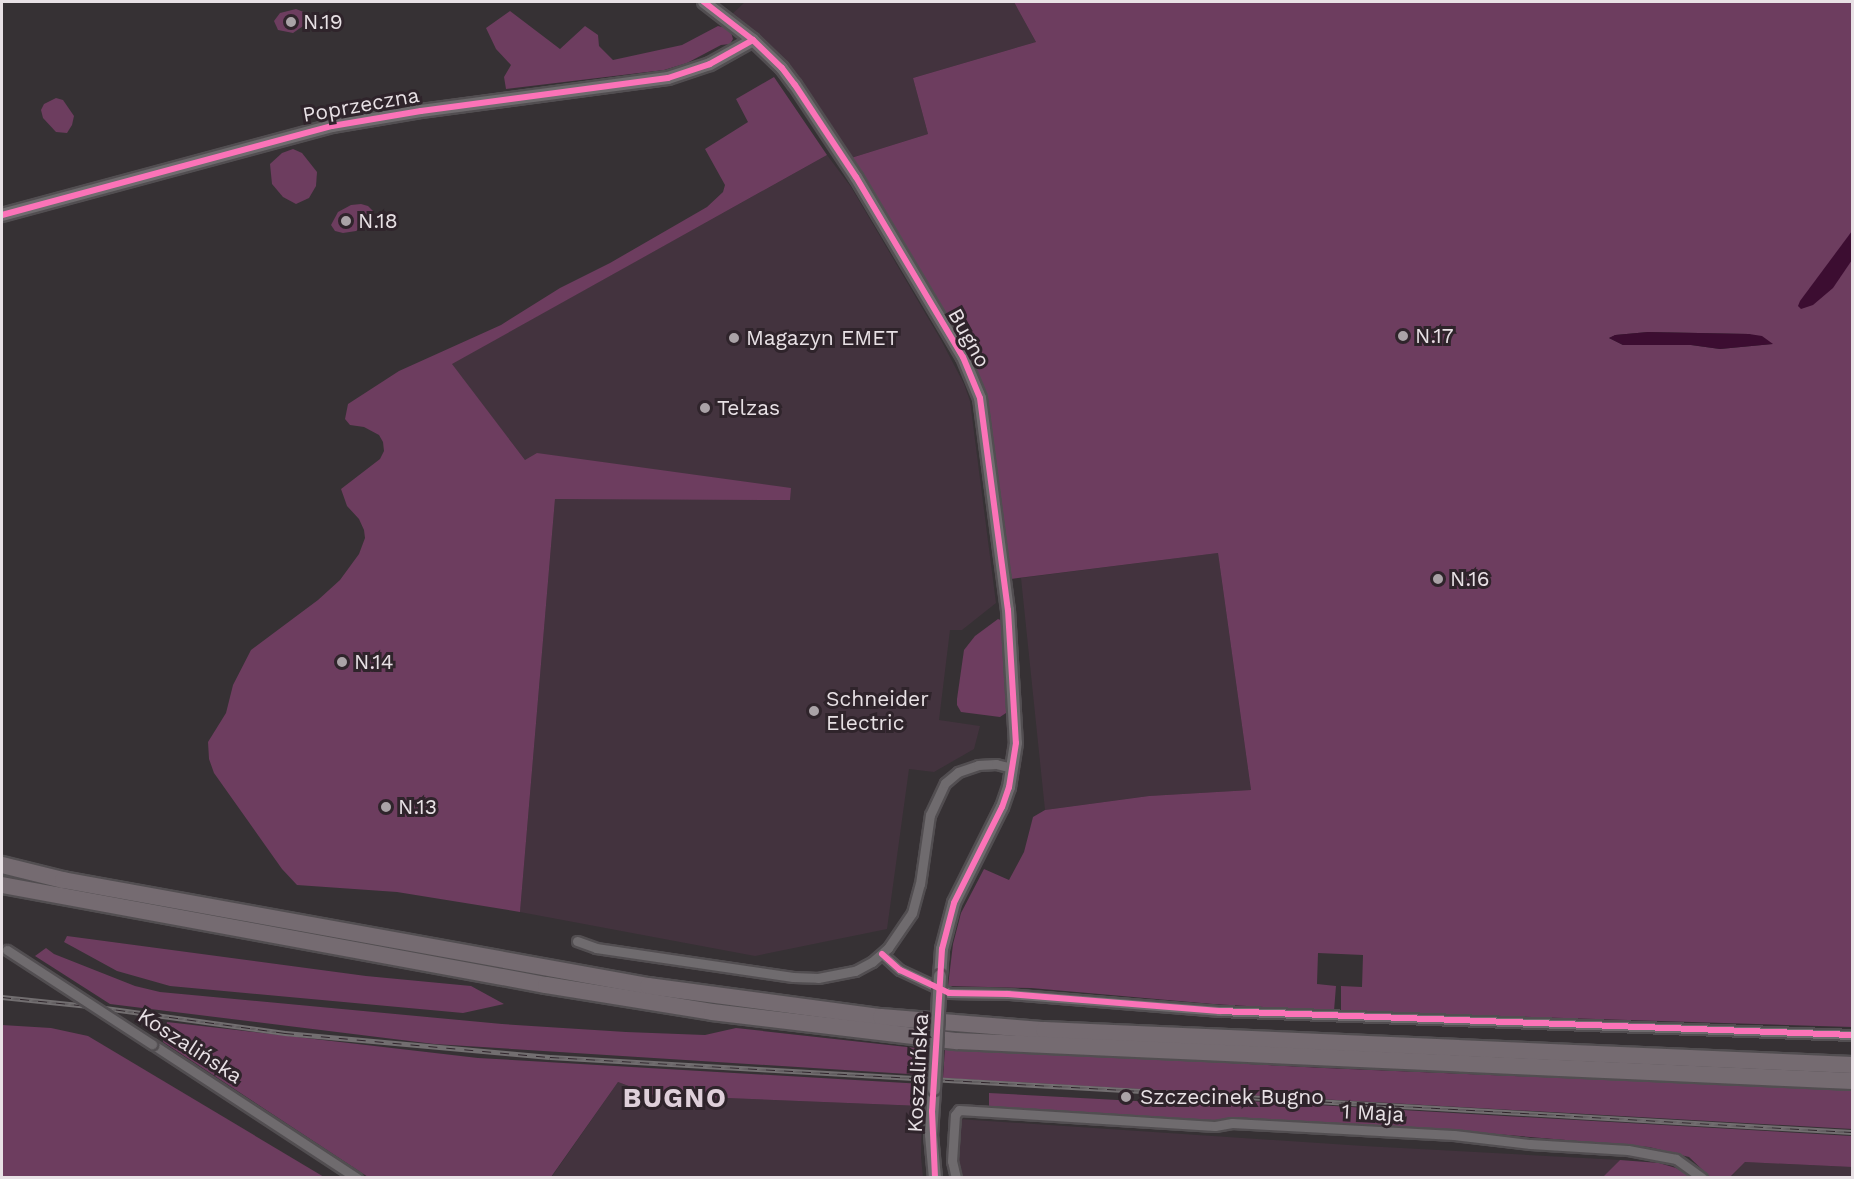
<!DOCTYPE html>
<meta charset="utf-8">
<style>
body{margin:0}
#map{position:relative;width:1854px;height:1179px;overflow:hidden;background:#363134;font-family:"Work Sans",sans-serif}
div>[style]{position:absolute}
.built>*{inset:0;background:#43333e}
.green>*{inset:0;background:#6d3d5f}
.water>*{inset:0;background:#3c0d31}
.roads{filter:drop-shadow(2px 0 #524e51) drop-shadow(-2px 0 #524e51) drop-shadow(0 2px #524e51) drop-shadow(0 -2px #524e51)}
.minor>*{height:9px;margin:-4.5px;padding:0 4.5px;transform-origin:4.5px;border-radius:4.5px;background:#6f6b6e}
.tertiary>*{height:12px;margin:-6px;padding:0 6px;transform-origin:6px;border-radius:6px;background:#6f6b6e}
.motorway>*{height:16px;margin:-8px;padding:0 8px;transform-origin:8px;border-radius:8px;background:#756b71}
.rail>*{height:5px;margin-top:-2.5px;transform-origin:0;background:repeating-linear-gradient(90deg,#2f242b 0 9px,#726e70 0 18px);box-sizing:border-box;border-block:2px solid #726e70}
.bridges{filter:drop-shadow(2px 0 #524e51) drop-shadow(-2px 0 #524e51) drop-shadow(0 2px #524e51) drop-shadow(0 -2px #524e51)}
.minor-bridge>*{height:9px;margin:-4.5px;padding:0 4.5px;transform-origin:4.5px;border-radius:4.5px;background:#6f6b6e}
.tertiary-bridge>*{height:12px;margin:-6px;padding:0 6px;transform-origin:6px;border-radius:6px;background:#6f6b6e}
.cycleway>*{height:6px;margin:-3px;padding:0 3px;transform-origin:3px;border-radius:3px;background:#fb73b8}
.dots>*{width:16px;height:16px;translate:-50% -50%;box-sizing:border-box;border:3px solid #2f242b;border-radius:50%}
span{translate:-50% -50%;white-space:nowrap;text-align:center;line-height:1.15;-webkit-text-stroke:6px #2f242b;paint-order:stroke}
.poi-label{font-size:21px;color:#e8e1e5}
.left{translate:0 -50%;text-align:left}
.street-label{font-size:21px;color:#e8e1e5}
.district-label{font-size:27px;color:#dfd0da;font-weight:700;letter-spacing:1.5px}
.frame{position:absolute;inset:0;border:3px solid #e8e1e5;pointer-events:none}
</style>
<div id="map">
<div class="built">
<i style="clip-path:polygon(745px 2px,1014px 2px,1036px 42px,913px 78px,928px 134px,851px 158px,786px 64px,752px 31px,731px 15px)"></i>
<i style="clip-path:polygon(827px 155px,851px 187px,941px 340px,964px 384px,970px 401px,996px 603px,962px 630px,950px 630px,939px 720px,980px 726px,974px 749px,934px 772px,909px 769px,887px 929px,755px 956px,520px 912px,555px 499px,451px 364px)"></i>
<i style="clip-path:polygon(1218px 553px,1251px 790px,1149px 796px,1045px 810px,1021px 578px)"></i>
<i style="clip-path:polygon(618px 1082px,653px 1095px,922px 1106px,921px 1157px,923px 1177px,551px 1178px)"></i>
<i style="clip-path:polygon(958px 1119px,1364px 1146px,1620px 1160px,1603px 1178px,961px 1178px,956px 1163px)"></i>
<i style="clip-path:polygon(1745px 1162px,1852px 1167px,1852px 1177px,1730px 1178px)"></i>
</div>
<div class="green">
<i style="clip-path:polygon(evenodd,1014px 2px,1852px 2px,1852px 1027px,1341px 1011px,1341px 986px,1362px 987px,1363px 955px,1318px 953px,1317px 984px,1336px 986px,1334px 1011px,1213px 1004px,1031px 988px,948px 986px,953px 944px,961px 913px,984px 869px,1009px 880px,1024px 852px,1033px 817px,1045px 810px,1149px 796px,1251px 790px,1218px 553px,1011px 579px,990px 420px,979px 377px,851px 158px,928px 134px,913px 78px,1036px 42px,1014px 2px,1648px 332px,1749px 334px,1772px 344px,1720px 349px,1691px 345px,1623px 345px,1609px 338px,1616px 335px,1648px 332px)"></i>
<i style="clip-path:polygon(296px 9px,306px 13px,308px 18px,306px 24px,293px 33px,278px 30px,274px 21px,280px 13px)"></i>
<i style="clip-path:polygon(510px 11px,560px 49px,585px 26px,598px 35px,599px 46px,613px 60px,682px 45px,718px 26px,730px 29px,733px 39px,730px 44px,721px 45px,687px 63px,664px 70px,506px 89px,504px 77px,511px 65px,496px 49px,486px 28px)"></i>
<i style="clip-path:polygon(774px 77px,827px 155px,452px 364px,525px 460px,537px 453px,791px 488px,790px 500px,555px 499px,520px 912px,397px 892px,297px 885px,282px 869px,214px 773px,209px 759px,208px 742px,226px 713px,233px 685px,251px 650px,318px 600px,340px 580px,359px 554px,365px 538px,364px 530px,359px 519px,347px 506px,341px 489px,380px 459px,384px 451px,383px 442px,379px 435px,364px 427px,350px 425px,345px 419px,348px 404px,399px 371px,501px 325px,560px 288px,610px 263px,707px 207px,723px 192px,725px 185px,705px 149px,748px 122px,736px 99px)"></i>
<i style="clip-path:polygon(56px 98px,63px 100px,74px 116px,72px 125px,67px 133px,56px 132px,43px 118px,41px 110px,44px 104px)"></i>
<i style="clip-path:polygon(293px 149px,302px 153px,317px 172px,316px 186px,309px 198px,296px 204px,283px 197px,272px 184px,270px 164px,282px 153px)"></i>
<i style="clip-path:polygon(361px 204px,368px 206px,373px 211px,373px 217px,366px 224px,356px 231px,343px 233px,335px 231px,331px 225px,338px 212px,351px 205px)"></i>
<i style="clip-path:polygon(998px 619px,1003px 621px,1009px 711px,1000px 717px,961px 712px,957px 705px,957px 699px,964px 650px,975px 636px)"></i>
<i style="clip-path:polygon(67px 936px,366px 976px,471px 986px,504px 1004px,463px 1013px,170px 986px,117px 971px,64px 942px)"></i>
<i style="clip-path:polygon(46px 948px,54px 954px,135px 986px,160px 992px,502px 1024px,626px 1032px,705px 1035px,736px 1028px,925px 1049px,924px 1075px,434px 1044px,110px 1004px,35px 956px)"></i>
<i style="clip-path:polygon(167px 1022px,478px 1058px,923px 1084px,922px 1106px,653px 1095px,618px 1082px,551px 1177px,368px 1177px,163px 1042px)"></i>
<i style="clip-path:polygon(2px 1025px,51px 1028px,88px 1036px,324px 1177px,2px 1177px)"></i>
<i style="clip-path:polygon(945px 1048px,1324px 1068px,1852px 1090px,1852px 1129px,943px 1078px)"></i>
<i style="clip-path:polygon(989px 1093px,1228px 1106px,1229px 1100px,1852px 1136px,1852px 1167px,1745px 1162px,1730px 1177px,1710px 1177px,1689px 1157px,1649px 1147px,1496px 1134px,1233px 1117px,1215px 1122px,989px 1110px)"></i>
<i style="clip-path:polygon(1620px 1160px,1659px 1163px,1676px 1168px,1691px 1177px,1603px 1177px)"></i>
</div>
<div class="water">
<i style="clip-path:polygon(1852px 231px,1852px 260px,1833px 288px,1813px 305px,1801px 309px,1798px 306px,1800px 301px)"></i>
<i style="clip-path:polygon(1648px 332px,1749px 334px,1762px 336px,1773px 344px,1720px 349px,1691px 345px,1623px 345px,1609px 338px,1615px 335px)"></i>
</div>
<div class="roads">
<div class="minor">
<i style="left:577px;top:941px;width:20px;rotate:20deg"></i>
<i style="left:596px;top:948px;width:199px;rotate:8.4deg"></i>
<i style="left:793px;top:977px;width:25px;rotate:2deg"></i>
<i style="left:818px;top:978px;width:38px;rotate:-11deg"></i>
<i style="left:855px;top:971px;width:19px;rotate:-28deg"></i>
<i style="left:872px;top:962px;width:21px;rotate:-41deg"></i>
<i style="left:888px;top:948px;width:42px;rotate:-55.6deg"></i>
<i style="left:912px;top:913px;width:30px;rotate:-75deg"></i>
<i style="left:920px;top:884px;width:70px;rotate:-81.8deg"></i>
<i style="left:930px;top:815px;width:35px;rotate:-65deg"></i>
<i style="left:945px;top:783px;width:17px;rotate:-40deg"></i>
<i style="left:958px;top:772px;width:21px;rotate:-19deg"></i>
<i style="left:978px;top:765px;width:18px;rotate:-3deg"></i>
<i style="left:996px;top:764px;width:16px;rotate:14deg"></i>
<i style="left:882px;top:954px;width:24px;rotate:42deg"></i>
<i style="left:900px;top:970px;width:54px;rotate:25.1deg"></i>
<i style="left:949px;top:993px;width:59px;rotate:1deg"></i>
<i style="left:1008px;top:994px;width:212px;rotate:4.6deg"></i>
<i style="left:1219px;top:1011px;width:633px;rotate:2.17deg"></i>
<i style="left:152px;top:1044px;width:245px;rotate:33.2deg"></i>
<i style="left:956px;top:1178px;width:17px;rotate:-103deg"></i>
<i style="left:952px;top:1161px;width:46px;rotate:-86.3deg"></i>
<i style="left:955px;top:1115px;width:6px;rotate:-51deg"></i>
<i style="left:959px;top:1110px;width:256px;rotate:3.6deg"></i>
<i style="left:1215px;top:1126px;width:17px;rotate:-10deg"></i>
<i style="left:1232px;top:1123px;width:222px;rotate:3.1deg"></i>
<i style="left:1454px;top:1135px;width:77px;rotate:6.8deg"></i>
<i style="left:1530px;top:1144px;width:98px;rotate:3.5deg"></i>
<i style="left:1628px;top:1150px;width:49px;rotate:10.6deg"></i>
<i style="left:1676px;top:1159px;width:32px;rotate:36deg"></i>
</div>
<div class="tertiary">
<i style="left:704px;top:2px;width:62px;rotate:37.8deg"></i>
<i style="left:753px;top:40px;width:40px;rotate:44deg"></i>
<i style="left:782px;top:68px;width:21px;rotate:53deg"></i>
<i style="left:795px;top:85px;width:110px;rotate:56.5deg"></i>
<i style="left:856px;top:177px;width:209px;rotate:59.3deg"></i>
<i style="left:963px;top:357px;width:44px;rotate:67.5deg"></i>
<i style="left:980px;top:398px;width:214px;rotate:82.5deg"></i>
<i style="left:1008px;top:610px;width:133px;rotate:86.6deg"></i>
<i style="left:1016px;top:743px;width:45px;rotate:99deg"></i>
<i style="left:1009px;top:787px;width:21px;rotate:109deg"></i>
<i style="left:1002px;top:807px;width:107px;rotate:116.6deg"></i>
<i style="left:954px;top:903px;width:48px;rotate:104.6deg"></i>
<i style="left:942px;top:949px;width:27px;rotate:94deg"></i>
<i style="left:2px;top:215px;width:342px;rotate:-15.1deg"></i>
<i style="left:332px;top:126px;width:90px;rotate:-9.6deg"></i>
<i style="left:421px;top:111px;width:249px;rotate:-7.6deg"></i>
<i style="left:668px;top:78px;width:44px;rotate:-18.4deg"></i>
<i style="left:710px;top:64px;width:49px;rotate:-29.2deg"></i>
<i style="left:934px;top:1089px;width:46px;rotate:93.7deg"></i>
<i style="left:931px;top:1135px;width:43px;rotate:84.7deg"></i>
</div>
<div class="motorway">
<i style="left:2px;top:865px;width:63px;rotate:13.8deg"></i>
<i style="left:63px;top:880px;width:595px;rotate:10.27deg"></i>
<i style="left:648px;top:986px;width:235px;rotate:7.6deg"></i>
<i style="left:881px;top:1017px;width:164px;rotate:4.6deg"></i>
<i style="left:1044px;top:1030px;width:809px;rotate:2.48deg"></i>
<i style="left:2px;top:885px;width:553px;rotate:10.42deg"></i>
<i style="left:546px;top:985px;width:168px;rotate:9.2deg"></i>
<i style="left:712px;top:1012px;width:247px;rotate:6.8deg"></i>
<i style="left:957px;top:1041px;width:896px;rotate:2.56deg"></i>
</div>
</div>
<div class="rail">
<i style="left:2px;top:997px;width:97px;rotate:5.9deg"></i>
<i style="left:98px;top:1007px;width:189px;rotate:7.9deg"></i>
<i style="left:285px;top:1033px;width:266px;rotate:5.2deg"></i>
<i style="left:550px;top:1057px;width:1304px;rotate:3.3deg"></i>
</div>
<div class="bridges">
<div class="minor-bridge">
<i style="left:7px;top:950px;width:173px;rotate:33deg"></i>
</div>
<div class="tertiary-bridge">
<i style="left:934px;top:1089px;width:113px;rotate:-87deg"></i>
</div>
</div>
<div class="cycleway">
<i style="left:704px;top:2px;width:62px;rotate:37.8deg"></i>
<i style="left:753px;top:40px;width:40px;rotate:44deg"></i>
<i style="left:782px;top:68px;width:21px;rotate:53deg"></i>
<i style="left:795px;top:85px;width:110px;rotate:56.5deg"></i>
<i style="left:856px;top:177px;width:209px;rotate:59.3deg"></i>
<i style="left:963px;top:357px;width:44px;rotate:67.5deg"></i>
<i style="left:980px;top:398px;width:214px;rotate:82.5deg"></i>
<i style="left:1008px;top:610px;width:133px;rotate:86.6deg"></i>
<i style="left:1016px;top:743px;width:45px;rotate:99deg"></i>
<i style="left:1009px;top:787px;width:21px;rotate:109deg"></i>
<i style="left:1002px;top:807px;width:107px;rotate:116.6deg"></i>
<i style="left:954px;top:903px;width:48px;rotate:104.6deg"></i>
<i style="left:942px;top:949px;width:162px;rotate:93.5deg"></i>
<i style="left:932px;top:1111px;width:67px;rotate:87.4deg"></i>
<i style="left:2px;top:215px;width:342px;rotate:-15.1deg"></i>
<i style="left:332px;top:126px;width:90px;rotate:-9.6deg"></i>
<i style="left:421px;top:111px;width:249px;rotate:-7.6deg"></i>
<i style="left:668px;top:78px;width:44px;rotate:-18.4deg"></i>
<i style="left:710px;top:64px;width:49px;rotate:-29.2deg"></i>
<i style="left:882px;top:954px;width:24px;rotate:42deg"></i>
<i style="left:900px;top:970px;width:54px;rotate:25.1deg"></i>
<i style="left:949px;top:993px;width:59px;rotate:1deg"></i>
<i style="left:1008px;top:994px;width:212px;rotate:4.6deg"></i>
<i style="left:1219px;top:1011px;width:633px;rotate:2.17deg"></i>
</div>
<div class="dots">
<i style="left:291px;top:22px;background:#aaa3a7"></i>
<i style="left:346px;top:221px;background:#aaa3a7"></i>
<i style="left:1403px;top:336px;background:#aaa3a7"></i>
<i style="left:734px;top:338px;background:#aaa3a7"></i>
<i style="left:705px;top:408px;background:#aaa3a7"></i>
<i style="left:1438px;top:579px;background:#aaa3a7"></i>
<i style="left:342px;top:662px;background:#aaa3a7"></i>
<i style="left:814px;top:711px;background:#aaa3a7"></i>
<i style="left:386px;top:807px;background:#aaa3a7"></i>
<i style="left:1126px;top:1097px;background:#aaa3a7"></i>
</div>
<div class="poi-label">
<span class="left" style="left:303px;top:22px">N.19</span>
<span class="left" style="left:358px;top:221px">N.18</span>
<span class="left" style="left:1415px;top:336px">N.17</span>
<span class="left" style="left:746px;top:338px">Magazyn EMET</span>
<span class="left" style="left:717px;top:408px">Telzas</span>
<span class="left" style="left:1450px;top:579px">N.16</span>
<span class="left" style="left:354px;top:662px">N.14</span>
<span class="left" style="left:826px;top:711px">Schneider<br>Electric</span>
<span class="left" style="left:398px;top:807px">N.13</span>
<span class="left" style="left:1140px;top:1097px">Szczecinek Bugno</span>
</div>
<div class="street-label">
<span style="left:361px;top:105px;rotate:-10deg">Poprzeczna</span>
<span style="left:969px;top:338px;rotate:61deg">Bugno</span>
<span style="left:190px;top:1046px;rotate:33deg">Koszalińska</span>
<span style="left:918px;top:1073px;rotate:-87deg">Koszalińska</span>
<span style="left:1373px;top:1113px;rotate:3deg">1 Maja</span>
</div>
<div class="district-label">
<span style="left:675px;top:1099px">BUGNO</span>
</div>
<div class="frame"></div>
</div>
